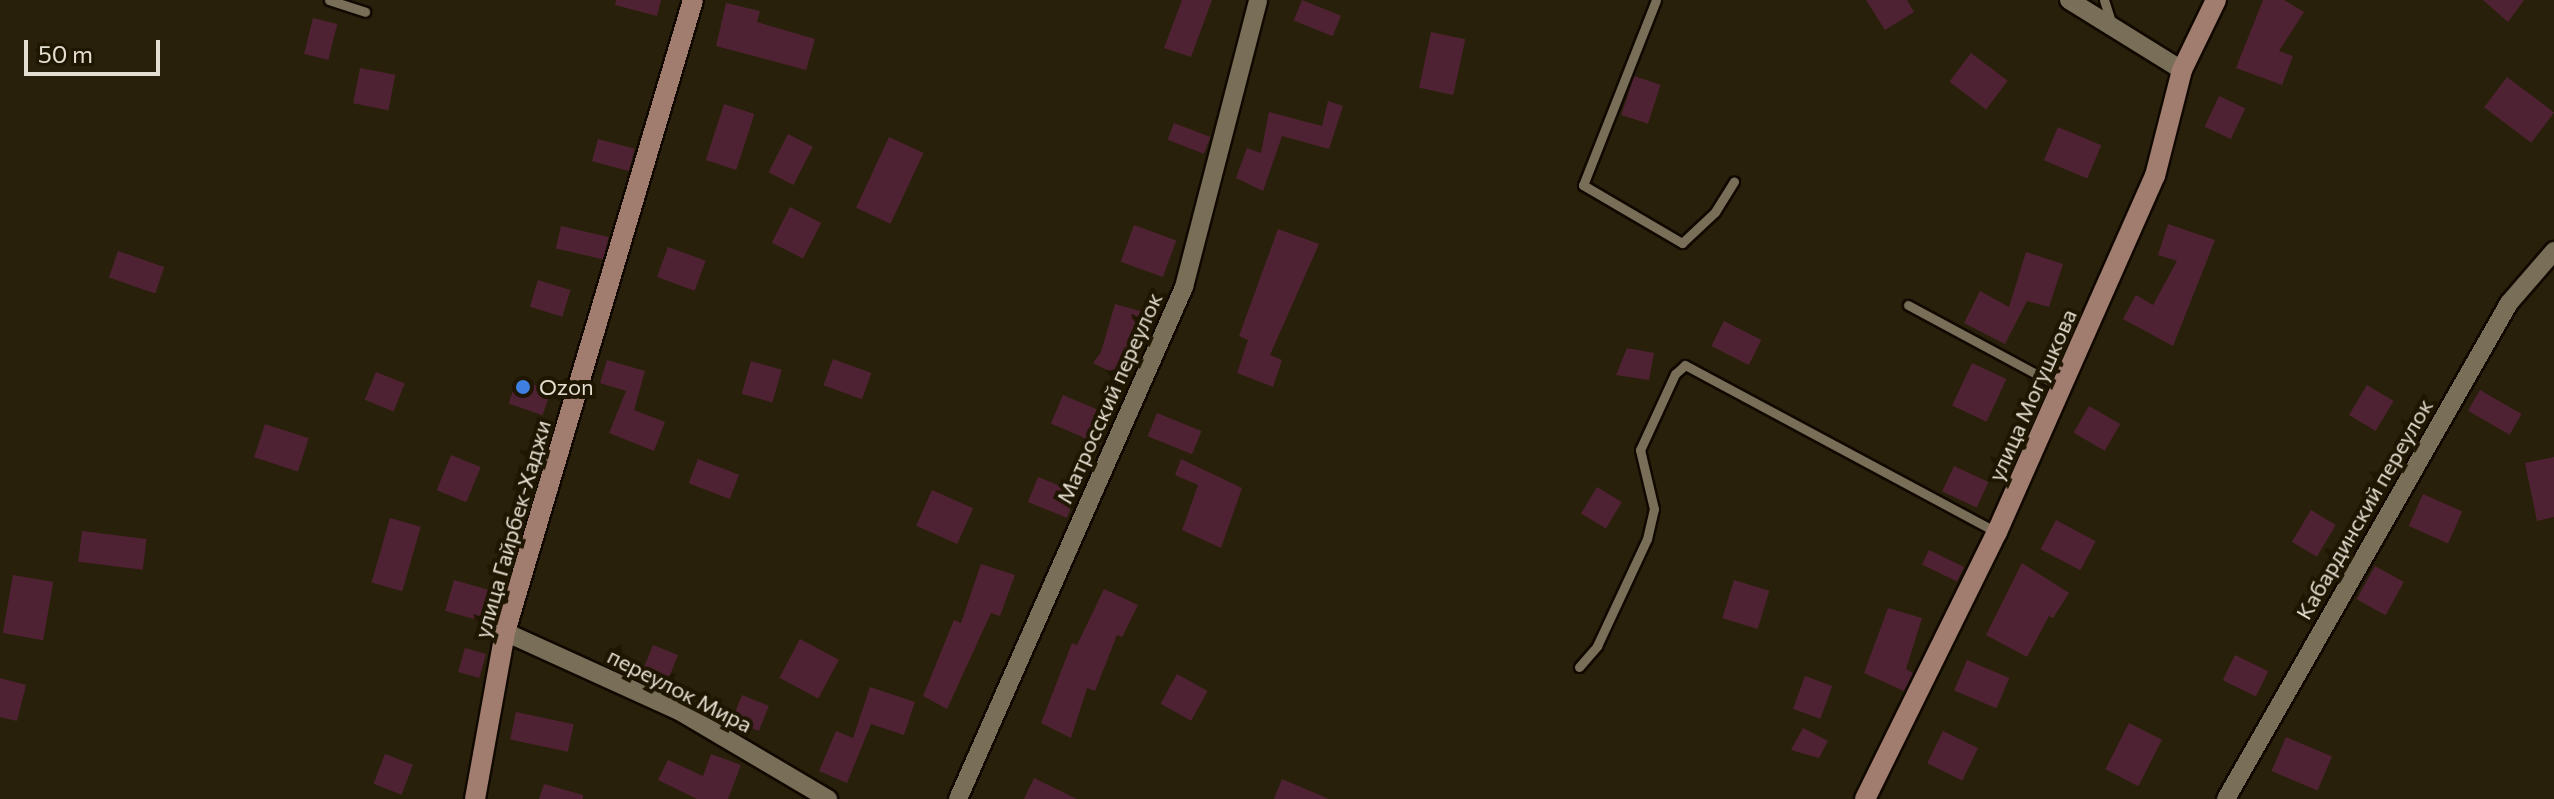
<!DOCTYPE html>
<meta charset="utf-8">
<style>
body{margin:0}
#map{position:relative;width:2554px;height:799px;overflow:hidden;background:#28200a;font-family:Commissioner,sans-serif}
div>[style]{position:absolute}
.building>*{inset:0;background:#4f2233;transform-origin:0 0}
.roads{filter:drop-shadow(2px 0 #110900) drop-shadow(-2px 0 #110900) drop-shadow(0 2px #110900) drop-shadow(0 -2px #110900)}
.lane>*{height:9px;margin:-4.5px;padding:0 4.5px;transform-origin:4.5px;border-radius:4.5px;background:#796e57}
.street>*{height:18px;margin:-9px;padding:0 9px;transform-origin:9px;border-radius:9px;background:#796e57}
.secondary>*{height:20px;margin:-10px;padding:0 10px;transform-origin:10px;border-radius:10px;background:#a07d6f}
.dots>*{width:22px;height:22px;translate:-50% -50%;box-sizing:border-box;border:4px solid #1f1602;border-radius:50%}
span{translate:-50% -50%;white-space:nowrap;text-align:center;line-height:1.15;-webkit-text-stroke:8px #1f1602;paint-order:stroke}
.poi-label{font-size:22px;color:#e4ded1}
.left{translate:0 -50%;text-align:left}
.street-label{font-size:22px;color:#e4ded1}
.scale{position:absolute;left:24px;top:40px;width:136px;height:36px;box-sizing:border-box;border:4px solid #e4ded1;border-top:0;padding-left:10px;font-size:24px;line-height:28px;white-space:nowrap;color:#e4ded1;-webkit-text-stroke:6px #1f1602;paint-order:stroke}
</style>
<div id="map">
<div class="building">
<i style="clip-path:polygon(616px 0,661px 0,657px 16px,615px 5px)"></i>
<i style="clip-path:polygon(1182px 0,1212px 0,1191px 57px,1164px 48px)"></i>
<i style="left:1302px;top:0;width:42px;height:22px;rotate:22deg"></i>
<i style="clip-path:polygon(1866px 0,1907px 0,1914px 12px,1885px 30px)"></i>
<i style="clip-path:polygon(2263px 0,2284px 0,2304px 12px,2279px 51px,2293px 56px,2282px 85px,2236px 68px)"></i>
<i style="clip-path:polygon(2483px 0,2524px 0,2508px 22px)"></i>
<i style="clip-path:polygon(726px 3px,760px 11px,757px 22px,815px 39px,806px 70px,716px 46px)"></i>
<i style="left:313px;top:18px;width:25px;height:37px;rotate:14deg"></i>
<i style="left:1431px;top:32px;width:35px;height:57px;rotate:12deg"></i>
<i style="left:1971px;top:53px;width:46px;height:36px;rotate:37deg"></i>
<i style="left:360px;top:68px;width:36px;height:36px;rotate:11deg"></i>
<i style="left:1634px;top:76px;width:28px;height:41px;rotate:18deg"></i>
<i style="left:2507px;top:77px;width:59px;height:38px;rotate:37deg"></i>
<i style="left:2219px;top:96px;width:29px;height:34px;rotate:25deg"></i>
<i style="clip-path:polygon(1328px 101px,1343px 106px,1329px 149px,1282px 136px,1263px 191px,1236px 178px,1247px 148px,1261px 153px,1269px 112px,1322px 126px)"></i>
<i style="left:724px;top:104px;width:32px;height:59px;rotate:18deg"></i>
<i style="left:1174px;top:123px;width:39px;height:18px;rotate:21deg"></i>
<i style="left:2058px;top:127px;width:47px;height:36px;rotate:23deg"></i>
<i style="left:788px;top:134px;width:28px;height:43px;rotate:27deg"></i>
<i style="left:889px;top:137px;width:38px;height:78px;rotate:25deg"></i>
<i style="left:598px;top:139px;width:38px;height:23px;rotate:15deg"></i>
<i style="left:790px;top:207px;width:35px;height:40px;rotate:27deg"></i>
<i style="clip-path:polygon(2168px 224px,2215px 240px,2173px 346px,2123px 319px,2136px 295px,2153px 305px,2177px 261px,2158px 255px)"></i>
<i style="left:1134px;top:225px;width:45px;height:39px;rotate:20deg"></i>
<i style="left:561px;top:226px;width:49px;height:23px;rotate:13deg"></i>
<i style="clip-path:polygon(1278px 229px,1319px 244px,1270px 355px,1282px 360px,1273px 387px,1237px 373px,1248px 340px,1239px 336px)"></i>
<i style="left:668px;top:247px;width:40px;height:32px;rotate:20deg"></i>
<i style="left:118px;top:251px;width:49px;height:28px;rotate:19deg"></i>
<i style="clip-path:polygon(2026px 252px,2063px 264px,2049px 307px,2027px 301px,2005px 344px,1964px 323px,1980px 291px,2009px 307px)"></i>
<i style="left:538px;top:280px;width:34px;height:28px;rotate:17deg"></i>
<i style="clip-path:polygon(1115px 304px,1154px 315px,1129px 381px,1093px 363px,1101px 352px)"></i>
<i style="left:1724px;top:321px;width:42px;height:28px;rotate:27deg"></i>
<i style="clip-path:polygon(1627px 348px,1654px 353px,1649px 380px,1616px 375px)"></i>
<i style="left:833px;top:359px;width:41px;height:28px;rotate:20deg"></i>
<i style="clip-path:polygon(607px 360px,645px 371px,634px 410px,665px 422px,654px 451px,609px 433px,626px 391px,600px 383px)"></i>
<i style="left:751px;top:361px;width:32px;height:34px;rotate:16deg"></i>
<i style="left:1972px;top:363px;width:38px;height:47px;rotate:25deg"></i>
<i style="left:376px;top:372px;width:31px;height:30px;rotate:22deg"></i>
<i style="left:517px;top:379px;width:36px;height:26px;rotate:19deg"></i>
<i style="left:2367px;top:385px;width:31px;height:35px;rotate:31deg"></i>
<i style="left:2480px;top:390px;width:48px;height:24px;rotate:30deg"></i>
<i style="left:1063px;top:395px;width:54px;height:31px;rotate:23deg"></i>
<i style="left:2089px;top:406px;width:36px;height:31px;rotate:30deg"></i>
<i style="left:1157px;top:413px;width:48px;height:25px;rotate:22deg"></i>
<i style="left:265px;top:424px;width:46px;height:35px;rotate:18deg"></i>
<i style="left:451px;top:455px;width:32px;height:38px;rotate:22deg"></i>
<i style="clip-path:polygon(2554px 457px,2554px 517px,2537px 521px,2525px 463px)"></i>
<i style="left:698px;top:459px;width:44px;height:26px;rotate:21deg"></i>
<i style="clip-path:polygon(1181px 459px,1242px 488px,1221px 548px,1182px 530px,1198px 485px,1175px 475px)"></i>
<i style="left:1954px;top:466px;width:38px;height:28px;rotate:25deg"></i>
<i style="left:1038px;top:477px;width:42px;height:27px;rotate:22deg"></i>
<i style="left:1597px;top:487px;width:29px;height:31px;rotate:31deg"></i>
<i style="left:932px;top:490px;width:45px;height:39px;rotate:24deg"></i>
<i style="left:2423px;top:494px;width:43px;height:35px;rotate:24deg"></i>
<i style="left:2311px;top:510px;width:29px;height:37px;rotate:31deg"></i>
<i style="left:390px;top:518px;width:32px;height:67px;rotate:16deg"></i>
<i style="left:2056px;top:520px;width:45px;height:33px;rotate:28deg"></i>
<i style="left:82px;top:531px;width:65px;height:31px;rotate:7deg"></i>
<i style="left:1929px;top:550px;width:39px;height:16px;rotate:26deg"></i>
<i style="clip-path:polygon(2022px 563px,2069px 593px,2053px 618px,2049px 616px,2027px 657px,1986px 635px)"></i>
<i style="clip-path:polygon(981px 564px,1015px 575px,1000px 616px,991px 613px,947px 709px,923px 696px,954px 620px,961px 623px)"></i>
<i style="left:2375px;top:566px;width:33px;height:38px;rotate:29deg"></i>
<i style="left:13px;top:575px;width:41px;height:59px;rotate:10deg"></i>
<i style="left:454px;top:580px;width:40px;height:32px;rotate:16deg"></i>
<i style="left:1734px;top:580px;width:37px;height:40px;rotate:17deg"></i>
<i style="clip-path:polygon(1104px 589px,1138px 605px,1122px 637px,1117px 635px,1095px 691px,1087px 688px,1071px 738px,1041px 723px,1072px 643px,1077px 645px)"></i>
<i style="clip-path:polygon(1888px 608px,1922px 618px,1906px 669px,1913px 673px,1904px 691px,1864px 673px)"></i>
<i style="left:800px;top:639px;width:44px;height:44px;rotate:28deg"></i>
<i style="left:653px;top:645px;width:27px;height:28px;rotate:22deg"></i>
<i style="left:465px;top:648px;width:22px;height:25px;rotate:16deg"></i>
<i style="left:2235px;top:655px;width:37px;height:28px;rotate:26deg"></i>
<i style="left:1967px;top:660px;width:46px;height:33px;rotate:23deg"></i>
<i style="left:1177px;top:674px;width:35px;height:34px;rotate:29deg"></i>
<i style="left:1805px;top:676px;width:29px;height:35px;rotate:20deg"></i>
<i style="clip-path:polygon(0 678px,26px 685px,17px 721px,0 717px)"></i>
<i style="clip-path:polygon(870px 687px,915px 702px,904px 735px,871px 724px,847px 783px,819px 771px,836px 731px,853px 738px)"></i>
<i style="left:742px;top:695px;width:29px;height:27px;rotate:22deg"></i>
<i style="left:516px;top:712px;width:59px;height:28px;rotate:12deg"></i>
<i style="left:2129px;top:723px;width:37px;height:52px;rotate:27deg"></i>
<i style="clip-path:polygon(1803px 728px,1828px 741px,1819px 758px,1791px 750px)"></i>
<i style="left:1943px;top:731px;width:39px;height:36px;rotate:26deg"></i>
<i style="left:2286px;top:737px;width:50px;height:37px;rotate:23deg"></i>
<i style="left:385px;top:754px;width:30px;height:32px;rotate:21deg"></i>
<i style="clip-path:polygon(711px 754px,741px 765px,728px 799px,697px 799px,658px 780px,668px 760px,703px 776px)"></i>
<i style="clip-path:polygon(1034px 778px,1077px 799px,1024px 799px)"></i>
<i style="clip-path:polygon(1282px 779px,1329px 799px,1274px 799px)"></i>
<i style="clip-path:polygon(544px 784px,583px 795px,583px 799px,539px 799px)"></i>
</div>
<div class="roads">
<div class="lane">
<i style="left:329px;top:0;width:38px;rotate:18deg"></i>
<i style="left:1656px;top:0;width:199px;rotate:111.5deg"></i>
<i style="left:1583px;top:185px;width:115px;rotate:30.4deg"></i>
<i style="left:1682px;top:243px;width:45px;rotate:-43.2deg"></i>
<i style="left:1715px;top:212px;width:36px;rotate:-58deg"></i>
<i style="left:2104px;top:0;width:25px;rotate:72deg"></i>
<i style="left:1908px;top:305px;width:173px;rotate:28.3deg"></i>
<i style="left:1579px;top:667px;width:28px;rotate:-49deg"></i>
<i style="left:1597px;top:646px;width:118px;rotate:-65deg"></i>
<i style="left:1647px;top:539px;width:31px;rotate:-77deg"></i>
<i style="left:1654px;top:509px;width:61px;rotate:-103.3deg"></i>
<i style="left:1640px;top:450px;width:84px;rotate:-65.3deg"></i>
<i style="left:1675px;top:374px;width:13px;rotate:-42deg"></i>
<i style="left:1685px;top:365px;width:354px;rotate:28.2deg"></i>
</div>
<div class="street">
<i style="left:2069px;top:0;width:133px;rotate:31.8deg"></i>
<i style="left:505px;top:632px;width:193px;rotate:24.4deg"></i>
<i style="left:681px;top:712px;width:171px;rotate:30.6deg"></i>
<i style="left:958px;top:799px;width:560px;rotate:-66.18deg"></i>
<i style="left:1184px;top:287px;width:296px;rotate:-75.5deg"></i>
<i style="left:2226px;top:799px;width:571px;rotate:-60.29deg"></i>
<i style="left:2509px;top:303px;width:69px;rotate:-49.1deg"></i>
</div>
<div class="secondary">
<i style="left:475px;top:799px;width:170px;rotate:-79.8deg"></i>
<i style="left:505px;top:632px;width:659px;rotate:-73.43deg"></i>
<i style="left:1865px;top:799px;width:298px;rotate:-63.7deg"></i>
<i style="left:1997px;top:532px;width:389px;rotate:-66.1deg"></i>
<i style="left:2155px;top:176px;width:109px;rotate:-75.7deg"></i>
<i style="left:2182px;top:70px;width:78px;rotate:-64.1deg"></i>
</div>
</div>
<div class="dots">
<i style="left:523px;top:387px;background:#3f7fe0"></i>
</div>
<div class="poi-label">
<span class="left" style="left:539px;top:387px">Ozon</span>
</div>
<div class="street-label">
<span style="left:2032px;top:395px;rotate:-66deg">улица Могушкова</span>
<span style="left:1109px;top:398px;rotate:-66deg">Матросский переулок</span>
<span style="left:2364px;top:509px;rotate:-60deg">Кабардинский переулок</span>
<span style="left:512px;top:529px;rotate:-74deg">улица Гайрбек-Хаджи</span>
<span style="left:680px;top:690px;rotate:27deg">переулок Мира</span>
</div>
<div class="scale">50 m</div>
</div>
